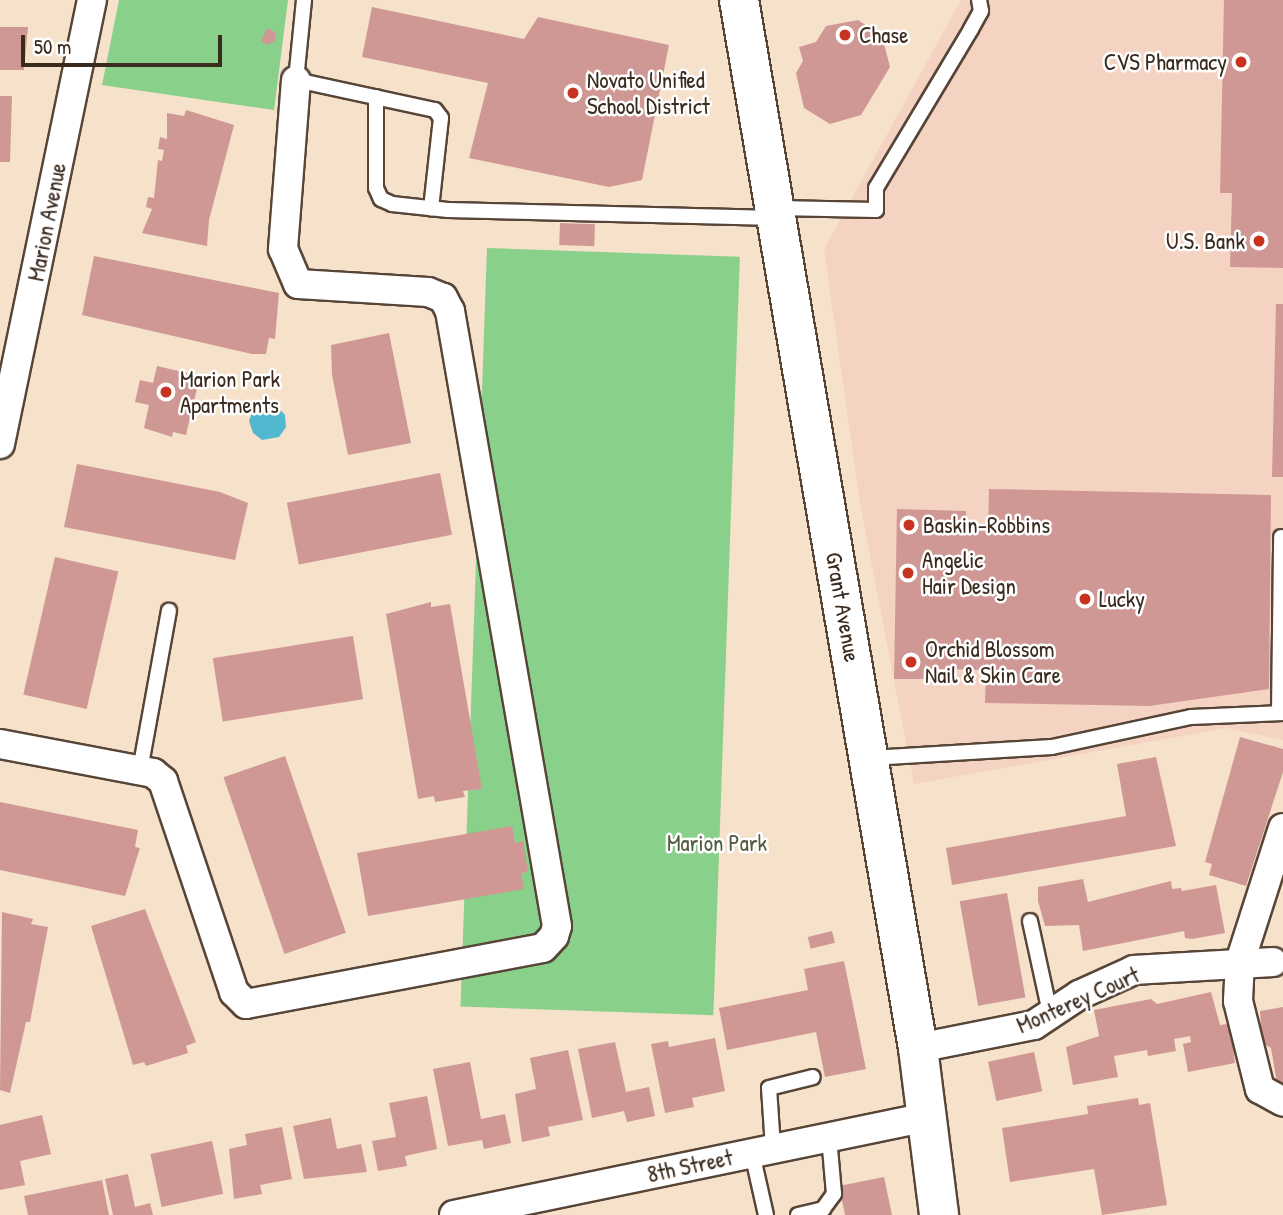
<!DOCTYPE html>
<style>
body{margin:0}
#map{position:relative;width:1283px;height:1215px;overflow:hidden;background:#f6e1ca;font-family:"Patrick Hand",sans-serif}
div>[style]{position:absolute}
.built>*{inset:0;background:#f5d3c2}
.green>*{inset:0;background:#89d08b;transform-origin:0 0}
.water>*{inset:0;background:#51b8cf}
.building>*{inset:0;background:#d09895;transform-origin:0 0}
.roads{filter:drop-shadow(2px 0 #574538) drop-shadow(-2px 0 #574538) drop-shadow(0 2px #574538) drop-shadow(0 -2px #574538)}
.lane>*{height:14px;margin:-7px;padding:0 7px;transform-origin:7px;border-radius:7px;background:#fff}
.street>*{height:28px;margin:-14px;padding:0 14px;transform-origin:14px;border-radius:14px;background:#fff}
.secondary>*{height:38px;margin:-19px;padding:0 19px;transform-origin:19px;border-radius:19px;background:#fff}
.dots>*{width:19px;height:19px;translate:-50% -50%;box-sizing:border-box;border:4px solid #fff;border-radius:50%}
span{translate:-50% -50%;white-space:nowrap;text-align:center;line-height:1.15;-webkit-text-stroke:5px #fff;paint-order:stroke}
.poi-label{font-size:23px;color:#3b2a1e}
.left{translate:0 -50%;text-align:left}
.right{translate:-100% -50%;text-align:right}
.street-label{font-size:23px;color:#3b2a1e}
.park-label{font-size:23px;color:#525c3f}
.scale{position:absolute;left:21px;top:35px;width:201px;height:32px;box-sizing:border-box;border:4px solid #3b2a1e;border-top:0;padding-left:9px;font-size:21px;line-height:24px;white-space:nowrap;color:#3b2a1e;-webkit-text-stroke:5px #fff;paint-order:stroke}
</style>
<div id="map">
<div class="built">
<i style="clip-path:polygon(961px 0,1283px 0,1283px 740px,1227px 728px,914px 784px,860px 503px,824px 249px)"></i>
</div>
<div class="green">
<i style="clip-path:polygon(119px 0,288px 0,274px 110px,102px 85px)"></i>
<i style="left:487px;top:248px;width:253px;height:759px;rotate:2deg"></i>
</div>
<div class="water">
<i style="clip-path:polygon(256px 401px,277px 406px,285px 415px,286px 427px,279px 437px,262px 440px,253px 433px,249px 421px)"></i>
</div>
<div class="building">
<i style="clip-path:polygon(1224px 0,1283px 0,1283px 268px,1230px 267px,1232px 193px,1220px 193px)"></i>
<i style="clip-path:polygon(372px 7px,524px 39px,538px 17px,669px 45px,642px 180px,609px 187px,469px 158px,488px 83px,362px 57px)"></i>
<i style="clip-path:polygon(858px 20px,882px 36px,890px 67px,861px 115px,830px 124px,804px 108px,796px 73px,803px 61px,799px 47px,816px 42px,826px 26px)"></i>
<i style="clip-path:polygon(0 27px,28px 27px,24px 70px,0 70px)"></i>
<i style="clip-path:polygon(267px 28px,275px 32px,275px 41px,267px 45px,261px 41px)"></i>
<i style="clip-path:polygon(0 96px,12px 96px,10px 162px,0 162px)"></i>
<i style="clip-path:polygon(186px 110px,234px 125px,209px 220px,207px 246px,142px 233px,152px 209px,146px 207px,148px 197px,154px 198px,158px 160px,162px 161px,164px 150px,158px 149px,160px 137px,167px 139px,167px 113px,184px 116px)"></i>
<i style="left:560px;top:223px;width:35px;height:22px;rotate:2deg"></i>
<i style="clip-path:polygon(94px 256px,279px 293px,275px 339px,269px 338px,266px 354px,252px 354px,82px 315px)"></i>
<i style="clip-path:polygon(1276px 304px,1283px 304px,1283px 477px,1272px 477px)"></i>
<i style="clip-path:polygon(389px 333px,411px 443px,348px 455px,332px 375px,331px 345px)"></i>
<i style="clip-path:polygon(157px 366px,200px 376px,186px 435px,173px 432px,172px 437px,144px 428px,149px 405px,135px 402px,140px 380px,153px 383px)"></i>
<i style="clip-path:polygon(77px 464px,220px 492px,248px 503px,235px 560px,64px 527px)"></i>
<i style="left:440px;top:473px;width:63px;height:156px;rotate:79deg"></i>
<i style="clip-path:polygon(989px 489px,1271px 495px,1269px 689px,1149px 706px,985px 703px,986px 670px,937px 669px,936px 679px,894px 679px,897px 509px,966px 511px,966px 530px,988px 531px)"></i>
<i style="left:55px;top:557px;width:65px;height:141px;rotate:13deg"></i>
<i style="clip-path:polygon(431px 602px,431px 607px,450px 604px,482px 789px,463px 791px,465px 797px,435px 802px,434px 796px,418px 799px,386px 614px)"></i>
<i style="left:353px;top:636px;width:64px;height:142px;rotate:81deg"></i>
<i style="clip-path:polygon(1240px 737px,1283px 749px,1283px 772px,1246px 886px,1209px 875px,1212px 864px,1205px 862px)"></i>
<i style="left:285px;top:756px;width:187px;height:65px;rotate:71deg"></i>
<i style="clip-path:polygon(1156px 757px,1176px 846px,952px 885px,946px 848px,1126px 816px,1117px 764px)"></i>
<i style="clip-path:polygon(0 802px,138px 830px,135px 847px,140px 848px,125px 896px,0 870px)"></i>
<i style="clip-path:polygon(512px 826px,515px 843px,523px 841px,528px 872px,521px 873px,524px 889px,368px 916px,357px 853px)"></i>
<i style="clip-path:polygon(1083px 879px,1088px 902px,1171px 881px,1172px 889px,1181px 888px,1182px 891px,1216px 885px,1225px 933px,1192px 939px,1185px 938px,1184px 931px,1083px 951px,1079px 925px,1045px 926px,1038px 901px,1038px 887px)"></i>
<i style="left:1007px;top:893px;width:106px;height:48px;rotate:80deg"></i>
<i style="clip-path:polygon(145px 909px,196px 1042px,186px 1046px,188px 1053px,146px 1066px,144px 1062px,133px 1065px,91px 926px)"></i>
<i style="clip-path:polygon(2px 912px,33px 919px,31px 924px,48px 927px,30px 1022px,26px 1022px,10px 1093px,0 1090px)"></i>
<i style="left:832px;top:931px;width:12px;height:25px;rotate:76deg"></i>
<i style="clip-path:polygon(844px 961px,866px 1069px,825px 1077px,816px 1032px,727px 1050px,719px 1008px,808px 990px,804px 969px)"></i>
<i style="clip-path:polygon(1211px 992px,1220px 1025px,1227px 1024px,1231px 1031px,1235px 1063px,1188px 1072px,1183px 1044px,1191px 1042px,1190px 1036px,1174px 1039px,1176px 1051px,1148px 1056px,1147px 1050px,1114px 1056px,1118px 1077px,1073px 1085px,1066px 1047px,1099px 1036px,1094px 1010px,1151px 999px,1157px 1004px)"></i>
<i style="clip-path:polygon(1283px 1007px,1283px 1082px,1277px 1083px,1271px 1048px,1262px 1043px,1260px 1011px)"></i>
<i style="clip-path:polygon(715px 1038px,725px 1091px,692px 1098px,694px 1107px,665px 1113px,651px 1044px,668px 1041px,669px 1047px)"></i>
<i style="clip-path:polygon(615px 1042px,626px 1092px,649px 1087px,655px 1116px,627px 1122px,624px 1111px,592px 1118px,578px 1049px)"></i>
<i style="clip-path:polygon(568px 1050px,583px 1120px,548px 1127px,550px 1136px,522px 1142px,515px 1094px,536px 1089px,530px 1058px)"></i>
<i style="left:1034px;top:1052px;width:40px;height:47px;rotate:78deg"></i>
<i style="clip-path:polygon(470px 1062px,481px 1119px,505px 1114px,511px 1143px,484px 1149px,482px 1140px,448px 1146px,433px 1069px)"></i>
<i style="clip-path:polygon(427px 1096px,437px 1149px,405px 1156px,407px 1166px,378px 1171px,372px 1141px,396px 1137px,389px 1103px)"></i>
<i style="clip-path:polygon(1138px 1098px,1139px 1105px,1150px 1103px,1167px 1205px,1102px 1215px,1094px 1169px,1010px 1182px,1002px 1128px,1088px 1114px,1087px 1106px)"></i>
<i style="clip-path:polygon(42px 1115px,51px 1154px,20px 1161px,25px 1185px,0 1190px,0 1125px)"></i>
<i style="clip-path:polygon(331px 1118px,337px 1149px,361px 1144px,367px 1172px,304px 1179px,293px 1126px)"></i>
<i style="clip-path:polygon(282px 1127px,292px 1179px,260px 1185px,262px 1194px,234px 1199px,229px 1149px,247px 1145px,245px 1134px)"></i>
<i style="left:212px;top:1141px;width:54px;height:63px;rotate:78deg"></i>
<i style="clip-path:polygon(128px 1174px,135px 1207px,150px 1203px,153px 1215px,113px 1215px,105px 1179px)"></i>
<i style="clip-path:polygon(884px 1177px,892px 1215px,845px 1215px,839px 1186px)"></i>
<i style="clip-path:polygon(102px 1180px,109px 1215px,28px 1215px,24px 1196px)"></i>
</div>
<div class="roads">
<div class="lane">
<i style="left:304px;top:0;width:80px;rotate:95.7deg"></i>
<i style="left:296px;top:80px;width:142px;rotate:12.2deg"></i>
<i style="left:435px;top:110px;width:10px;rotate:53deg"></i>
<i style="left:441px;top:118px;width:91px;rotate:96.3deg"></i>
<i style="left:376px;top:97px;width:91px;rotate:90deg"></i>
<i style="left:376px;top:188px;width:12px;rotate:66deg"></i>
<i style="left:381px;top:199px;width:12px;rotate:24deg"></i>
<i style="left:392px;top:204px;width:56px;rotate:6.1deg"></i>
<i style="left:448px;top:210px;width:328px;rotate:1.4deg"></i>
<i style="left:776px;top:208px;width:100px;rotate:1.1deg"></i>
<i style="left:876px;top:210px;width:22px;rotate:-90deg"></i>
<i style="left:876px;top:188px;width:185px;rotate:-59.1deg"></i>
<i style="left:971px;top:29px;width:21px;rotate:-61deg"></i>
<i style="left:981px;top:11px;width:11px;rotate:-100deg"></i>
<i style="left:1279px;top:713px;width:176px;rotate:-89.3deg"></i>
<i style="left:871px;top:758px;width:181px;rotate:-3.5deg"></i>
<i style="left:1052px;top:747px;width:142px;rotate:-12.2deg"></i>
<i style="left:1191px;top:717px;width:92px;rotate:-2.5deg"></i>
<i style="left:140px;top:770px;width:162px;rotate:-79.7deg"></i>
<i style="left:1030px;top:921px;width:94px;rotate:77.7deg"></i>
<i style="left:773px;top:1148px;width:60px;rotate:-93.8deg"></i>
<i style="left:769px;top:1088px;width:45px;rotate:-14deg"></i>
<i style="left:752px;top:1153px;width:64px;rotate:77.3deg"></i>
<i style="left:798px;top:1215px;width:26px;rotate:-13deg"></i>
<i style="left:823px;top:1209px;width:19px;rotate:-54deg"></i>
<i style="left:834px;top:1194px;width:57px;rotate:-95deg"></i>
</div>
<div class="street">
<i style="left:0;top:444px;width:453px;rotate:-78.3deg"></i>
<i style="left:0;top:744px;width:156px;rotate:10.7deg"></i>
<i style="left:153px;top:773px;width:13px;rotate:39deg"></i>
<i style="left:163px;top:781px;width:223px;rotate:71.4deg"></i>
<i style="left:234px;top:992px;width:17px;rotate:45deg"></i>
<i style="left:246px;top:1004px;width:302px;rotate:-10.7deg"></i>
<i style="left:543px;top:948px;width:16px;rotate:-47deg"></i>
<i style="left:554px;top:936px;width:10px;rotate:-73deg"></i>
<i style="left:557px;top:926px;width:624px;rotate:-99.87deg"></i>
<i style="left:450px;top:311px;width:15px;rotate:-118deg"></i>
<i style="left:443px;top:298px;width:16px;rotate:-158deg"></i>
<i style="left:428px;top:292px;width:130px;rotate:-176.5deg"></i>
<i style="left:298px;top:284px;width:38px;rotate:-113deg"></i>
<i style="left:283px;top:249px;width:169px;rotate:-85.6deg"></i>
<i style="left:1283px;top:828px;width:141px;rotate:107.8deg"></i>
<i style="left:1240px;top:962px;width:39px;rotate:93deg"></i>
<i style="left:1238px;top:1001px;width:91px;rotate:76deg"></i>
<i style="left:1260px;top:1089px;width:26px;rotate:29deg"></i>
<i style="left:918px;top:1048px;width:118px;rotate:-11.2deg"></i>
<i style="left:1034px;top:1025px;width:54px;rotate:-33.7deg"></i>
<i style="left:1079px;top:995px;width:60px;rotate:-24.4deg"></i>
<i style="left:1134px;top:970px;width:139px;rotate:-3.3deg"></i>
<i style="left:454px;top:1215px;width:482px;rotate:-11.7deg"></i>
</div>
<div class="secondary">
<i style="left:739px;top:0;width:1063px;rotate:80.31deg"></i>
<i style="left:918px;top:1048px;width:168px;rotate:82.8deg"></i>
</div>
</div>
<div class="dots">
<i style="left:845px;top:35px;background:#c8321e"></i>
<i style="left:1241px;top:62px;background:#c8321e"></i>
<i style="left:573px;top:93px;background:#c8321e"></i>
<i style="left:1259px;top:241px;background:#c8321e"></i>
<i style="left:166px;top:392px;background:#c8321e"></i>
<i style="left:909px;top:525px;background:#c8321e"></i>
<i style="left:908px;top:573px;background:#c8321e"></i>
<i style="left:1085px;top:599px;background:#c8321e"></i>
<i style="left:911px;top:662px;background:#c8321e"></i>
</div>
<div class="poi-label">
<span class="left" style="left:859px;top:35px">Chase</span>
<span class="right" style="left:1227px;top:62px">CVS Pharmacy</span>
<span class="left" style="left:587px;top:93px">Novato Unified<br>School District</span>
<span class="right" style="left:1245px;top:241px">U.S. Bank</span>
<span class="left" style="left:180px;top:392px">Marion Park<br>Apartments</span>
<span class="left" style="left:923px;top:525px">Baskin-Robbins</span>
<span class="left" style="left:922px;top:573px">Angelic<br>Hair Design</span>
<span class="left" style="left:1099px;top:599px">Lucky</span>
<span class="left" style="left:925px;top:662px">Orchid Blossom<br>Nail &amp; Skin Care</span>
</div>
<div class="street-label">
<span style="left:47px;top:222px;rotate:-79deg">Marion Avenue</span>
<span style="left:843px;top:607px;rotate:80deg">Grant Avenue</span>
<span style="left:1078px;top:1000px;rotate:-24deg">Monterey Court</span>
<span style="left:690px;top:1166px;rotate:-12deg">8th Street</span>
</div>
<div class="park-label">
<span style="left:717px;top:843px">Marion Park</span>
</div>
<div class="scale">50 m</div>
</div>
